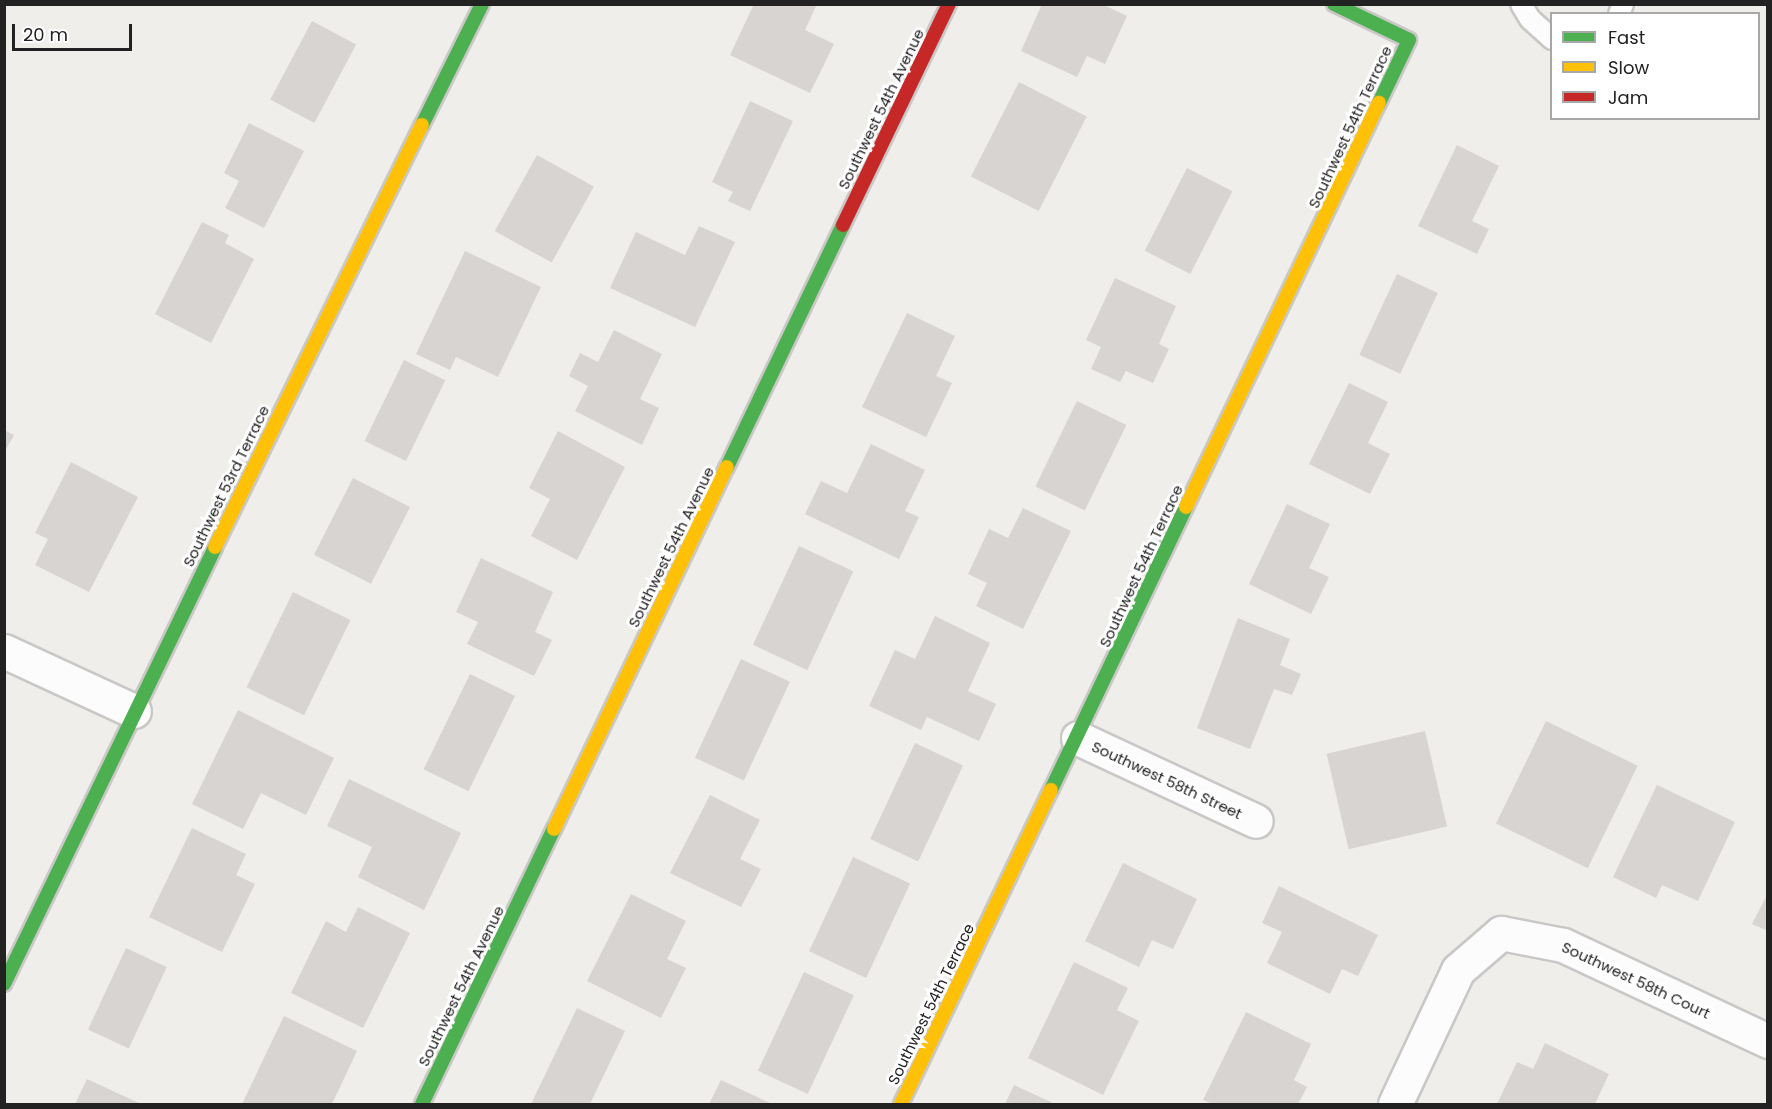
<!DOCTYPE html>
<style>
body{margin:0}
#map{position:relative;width:1772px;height:1109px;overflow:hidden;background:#f0eeeb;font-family:Poppins,sans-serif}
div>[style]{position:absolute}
.building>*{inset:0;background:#d7d4d2;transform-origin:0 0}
.roads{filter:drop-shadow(2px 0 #c9c8c7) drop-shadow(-2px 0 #c9c8c7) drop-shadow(0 2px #c9c8c7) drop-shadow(0 -2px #c9c8c7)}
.lane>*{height:20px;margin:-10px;padding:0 10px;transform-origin:10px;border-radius:10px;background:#fdfcfc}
.street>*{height:33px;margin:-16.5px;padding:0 16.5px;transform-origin:16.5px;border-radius:16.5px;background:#fdfcfc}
.fast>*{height:14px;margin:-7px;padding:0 7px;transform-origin:7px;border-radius:7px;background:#4caf50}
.slow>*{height:14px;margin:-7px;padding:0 7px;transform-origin:7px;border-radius:7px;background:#ffc107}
.jam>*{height:14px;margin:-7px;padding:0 7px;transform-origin:7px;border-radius:7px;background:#c62828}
span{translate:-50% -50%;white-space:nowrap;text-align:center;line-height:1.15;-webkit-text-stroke:6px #fff;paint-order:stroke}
.street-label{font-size:15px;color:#222}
.frame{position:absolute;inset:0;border:6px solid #222;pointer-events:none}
.legend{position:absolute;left:1550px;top:12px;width:210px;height:108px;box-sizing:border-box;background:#fff;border:2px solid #a7a7a7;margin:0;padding:8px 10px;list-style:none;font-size:18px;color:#222}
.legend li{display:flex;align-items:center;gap:12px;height:30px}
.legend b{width:30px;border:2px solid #a7a7a7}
.scale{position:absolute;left:12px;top:24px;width:120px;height:27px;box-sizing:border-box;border:3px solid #222;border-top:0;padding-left:8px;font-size:18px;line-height:21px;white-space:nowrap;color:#222;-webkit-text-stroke:4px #fff;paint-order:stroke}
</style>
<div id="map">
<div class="building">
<i style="clip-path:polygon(754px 4px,817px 4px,805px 30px,834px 44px,810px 93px,730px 55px)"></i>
<i style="clip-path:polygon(1042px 4px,1102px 4px,1127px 16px,1105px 64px,1087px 56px,1077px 77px,1021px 51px)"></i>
<i style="left:312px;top:21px;width:50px;height:89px;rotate:28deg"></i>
<i style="left:1019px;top:82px;width:76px;height:106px;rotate:27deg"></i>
<i style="clip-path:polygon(750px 101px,793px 121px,750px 211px,728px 201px,733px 192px,712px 182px)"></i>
<i style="clip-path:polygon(249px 123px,304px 151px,264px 228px,225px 208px,239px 181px,224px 173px)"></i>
<i style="clip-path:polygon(1457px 145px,1499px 166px,1472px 221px,1489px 229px,1477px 254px,1418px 226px)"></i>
<i style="left:537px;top:155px;width:65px;height:87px;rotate:29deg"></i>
<i style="left:1187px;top:168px;width:51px;height:93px;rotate:27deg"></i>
<i style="clip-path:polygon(202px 222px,229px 235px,225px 243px,254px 259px,211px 343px,155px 314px)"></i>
<i style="clip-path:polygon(699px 226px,735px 242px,695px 327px,610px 288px,636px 232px,685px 255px)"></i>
<i style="clip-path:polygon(465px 251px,541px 287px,498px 377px,456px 357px,450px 370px,416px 354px)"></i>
<i style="left:1397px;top:274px;width:45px;height:89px;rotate:25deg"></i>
<i style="clip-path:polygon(1115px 278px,1176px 306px,1159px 344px,1169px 349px,1153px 383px,1126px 371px,1120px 382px,1091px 369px,1101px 347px,1086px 340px)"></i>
<i style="clip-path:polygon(907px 313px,955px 336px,936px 376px,952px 383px,926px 437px,862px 407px)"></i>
<i style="clip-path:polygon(614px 330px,662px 354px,640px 399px,659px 408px,642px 445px,575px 411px,588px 386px,569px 376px,580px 353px,598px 362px)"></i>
<i style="left:404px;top:360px;width:46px;height:90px;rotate:26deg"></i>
<i style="clip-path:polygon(1349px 383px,1388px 402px,1368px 443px,1390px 454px,1370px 494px,1309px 464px)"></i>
<i style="left:1077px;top:401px;width:55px;height:95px;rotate:26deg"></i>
<i style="clip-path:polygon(4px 430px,14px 435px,4px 453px)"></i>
<i style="clip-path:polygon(558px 431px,625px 467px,577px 560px,531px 536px,550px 499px,529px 488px)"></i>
<i style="clip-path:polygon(871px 444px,925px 470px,905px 511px,919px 517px,899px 559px,805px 514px,821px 481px,847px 493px)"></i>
<i style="clip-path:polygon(71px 462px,138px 497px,89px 592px,35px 565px,48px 539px,35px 533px)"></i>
<i style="left:353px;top:478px;width:64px;height:86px;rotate:27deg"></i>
<i style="clip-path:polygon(1287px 504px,1330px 524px,1309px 568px,1329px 577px,1311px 614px,1249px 584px)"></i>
<i style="clip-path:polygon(1023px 508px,1071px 531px,1023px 629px,976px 606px,987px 583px,968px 574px,989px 529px,1008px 538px)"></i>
<i style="left:799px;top:546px;width:60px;height:109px;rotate:25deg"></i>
<i style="clip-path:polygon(481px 558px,553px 592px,535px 632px,552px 640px,534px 676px,467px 644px,478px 622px,456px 612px)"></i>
<i style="left:293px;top:592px;width:64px;height:106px;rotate:26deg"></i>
<i style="clip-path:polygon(935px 616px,990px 643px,968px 691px,996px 704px,979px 741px,927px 717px,921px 730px,869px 706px,895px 650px,915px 659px)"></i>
<i style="clip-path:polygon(1238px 618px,1290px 639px,1280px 665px,1301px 674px,1292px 695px,1274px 689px,1250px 749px,1197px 728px)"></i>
<i style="left:741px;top:659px;width:54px;height:109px;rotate:25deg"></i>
<i style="left:470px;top:674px;width:50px;height:106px;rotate:26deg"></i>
<i style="clip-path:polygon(238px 710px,334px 758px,306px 815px,261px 793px,243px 829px,192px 804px)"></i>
<i style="left:1546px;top:721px;width:102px;height:114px;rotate:26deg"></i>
<i style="left:1425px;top:731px;width:98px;height:101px;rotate:77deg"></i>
<i style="left:915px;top:743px;width:53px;height:106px;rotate:25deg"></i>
<i style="clip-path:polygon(349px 779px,461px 833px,424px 910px,358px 877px,372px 847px,327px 826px)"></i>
<i style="clip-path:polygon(1657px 785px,1735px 822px,1698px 901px,1662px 885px,1656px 898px,1613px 877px)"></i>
<i style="clip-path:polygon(710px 795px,760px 820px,740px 859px,761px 869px,741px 907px,670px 873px)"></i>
<i style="clip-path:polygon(192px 828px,246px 854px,236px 875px,255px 884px,222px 952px,149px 917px)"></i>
<i style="left:853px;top:857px;width:63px;height:104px;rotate:25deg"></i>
<i style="clip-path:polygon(1123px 863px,1197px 899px,1173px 949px,1152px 940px,1139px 967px,1085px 941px)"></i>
<i style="clip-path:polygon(1279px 886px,1378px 935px,1358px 976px,1342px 969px,1330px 994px,1267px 963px,1282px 932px,1262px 923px)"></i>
<i style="clip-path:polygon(1768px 893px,1768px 931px,1752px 924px)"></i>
<i style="clip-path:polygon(631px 894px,686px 921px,667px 959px,686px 968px,661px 1018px,587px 981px)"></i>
<i style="clip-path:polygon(358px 907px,410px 933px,363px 1028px,291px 993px,326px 921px,346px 932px)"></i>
<i style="left:126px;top:948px;width:45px;height:90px;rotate:25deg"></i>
<i style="clip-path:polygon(1074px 962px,1128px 988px,1117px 1010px,1139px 1021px,1103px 1095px,1028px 1058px)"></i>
<i style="left:804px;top:972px;width:55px;height:109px;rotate:25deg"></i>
<i style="clip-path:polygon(577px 1008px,625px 1031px,590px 1104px,531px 1104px)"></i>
<i style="clip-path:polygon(1246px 1012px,1311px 1044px,1294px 1080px,1307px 1087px,1298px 1104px,1212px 1104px,1203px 1100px)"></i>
<i style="clip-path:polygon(284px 1016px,357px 1051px,332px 1104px,242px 1104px)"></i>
<i style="clip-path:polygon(1545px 1043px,1609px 1074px,1595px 1104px,1497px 1104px,1517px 1062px,1533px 1069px)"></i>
<i style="clip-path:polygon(87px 1079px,141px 1104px,75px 1104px)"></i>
<i style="clip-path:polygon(721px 1080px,772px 1104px,709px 1104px)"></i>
<i style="clip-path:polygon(1014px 1085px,1055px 1104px,1005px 1104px)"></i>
</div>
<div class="roads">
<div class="lane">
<i style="left:1521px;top:4px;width:17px;rotate:59deg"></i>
<i style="left:1530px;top:19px;width:30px;rotate:42deg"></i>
<i style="left:1619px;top:14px;width:11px;rotate:-68deg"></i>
</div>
<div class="street">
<i style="left:4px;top:651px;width:143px;rotate:24.8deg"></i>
<i style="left:1078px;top:738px;width:196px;rotate:25deg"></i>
<i style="left:1395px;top:1104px;width:148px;rotate:-64.8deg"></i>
<i style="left:1458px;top:970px;width:57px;rotate:-40.7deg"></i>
<i style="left:1501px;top:933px;width:63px;rotate:11deg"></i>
<i style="left:1563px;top:945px;width:226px;rotate:25.1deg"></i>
</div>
<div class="fast">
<i style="left:1334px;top:4px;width:83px;rotate:25.6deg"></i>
<i style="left:1409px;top:40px;width:70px;rotate:115.5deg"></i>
<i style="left:422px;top:125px;width:135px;rotate:-63.6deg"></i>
<i style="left:727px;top:467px;width:268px;rotate:-64.4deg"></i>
<i style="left:1051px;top:790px;width:314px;rotate:-64.5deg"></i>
<i style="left:4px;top:984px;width:485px;rotate:-64.2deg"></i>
<i style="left:422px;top:1104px;width:305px;rotate:-64.4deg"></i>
</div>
<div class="slow">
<i style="left:1186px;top:507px;width:448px;rotate:-64.5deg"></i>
<i style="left:215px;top:547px;width:470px;rotate:-63.9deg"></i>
<i style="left:554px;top:829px;width:401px;rotate:-64.5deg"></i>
<i style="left:901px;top:1104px;width:348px;rotate:-64.5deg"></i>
</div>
<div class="jam">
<i style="left:843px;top:225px;width:245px;rotate:-64.4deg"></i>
</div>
</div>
<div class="street-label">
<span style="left:881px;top:109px;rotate:-64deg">Southwest 54th Avenue</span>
<span style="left:1350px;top:127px;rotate:-65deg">Southwest 54th Terrace</span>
<span style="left:226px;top:486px;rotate:-64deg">Southwest 53rd Terrace</span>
<span style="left:671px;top:547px;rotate:-64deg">Southwest 54th Avenue</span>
<span style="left:1141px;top:566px;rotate:-65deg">Southwest 54th Terrace</span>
<span style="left:1167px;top:780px;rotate:25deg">Southwest 58th Street</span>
<span style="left:1636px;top:980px;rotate:25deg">Southwest 58th Court</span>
<span style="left:461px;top:986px;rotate:-64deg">Southwest 54th Avenue</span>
<span style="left:931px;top:1004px;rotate:-64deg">Southwest 54th Terrace</span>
</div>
<div class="frame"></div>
<ul class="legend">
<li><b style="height:8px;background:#4caf50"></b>Fast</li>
<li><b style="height:8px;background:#ffc107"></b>Slow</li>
<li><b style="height:8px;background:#c62828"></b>Jam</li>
</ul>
<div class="scale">20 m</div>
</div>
